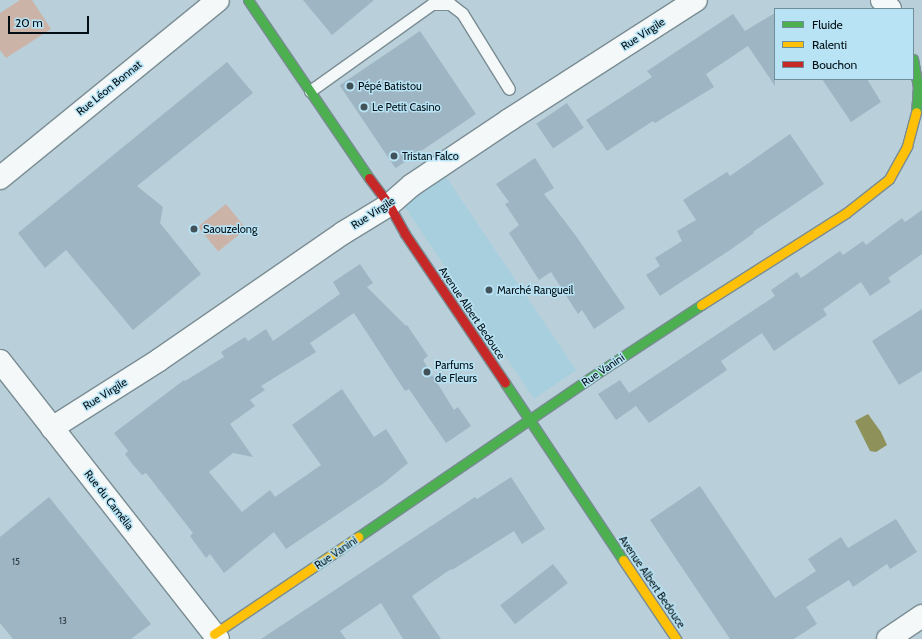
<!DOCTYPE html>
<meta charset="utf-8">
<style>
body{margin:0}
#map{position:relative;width:922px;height:639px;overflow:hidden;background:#b9d0da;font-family:Cabin,sans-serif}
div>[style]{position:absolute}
.built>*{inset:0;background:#a8cfde;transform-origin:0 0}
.green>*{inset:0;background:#ccb3a8;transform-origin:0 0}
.water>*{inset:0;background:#8f915b}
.building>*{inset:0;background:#9eb5c3;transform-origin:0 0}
.roads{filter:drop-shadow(1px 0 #7a8c93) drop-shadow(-1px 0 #7a8c93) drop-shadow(0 1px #7a8c93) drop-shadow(0 -1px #7a8c93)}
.lane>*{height:11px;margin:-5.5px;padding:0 5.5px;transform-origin:5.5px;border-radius:5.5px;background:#f4f8f9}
.street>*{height:22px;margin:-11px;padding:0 11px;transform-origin:11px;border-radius:11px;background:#f4f8f9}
.fast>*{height:9px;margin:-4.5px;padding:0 4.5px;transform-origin:4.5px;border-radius:4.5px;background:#4caf50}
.slow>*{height:9px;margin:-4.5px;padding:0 4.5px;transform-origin:4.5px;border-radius:4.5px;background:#ffc107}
.jam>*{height:9px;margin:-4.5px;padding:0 4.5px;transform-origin:4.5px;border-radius:4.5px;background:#c62828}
.dots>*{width:11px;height:11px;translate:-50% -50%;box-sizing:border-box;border:2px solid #b8e3f4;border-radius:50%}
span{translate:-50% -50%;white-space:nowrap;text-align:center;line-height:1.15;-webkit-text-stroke:3px #b8e3f4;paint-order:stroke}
.number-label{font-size:9px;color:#293840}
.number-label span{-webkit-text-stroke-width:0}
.street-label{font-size:11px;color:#020e14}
.poi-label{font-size:11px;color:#020e14}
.left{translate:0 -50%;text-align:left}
.legend{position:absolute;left:774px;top:8px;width:140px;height:72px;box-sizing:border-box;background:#b8e3f4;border:1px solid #6f8e9a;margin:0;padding:5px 7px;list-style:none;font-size:12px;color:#020e14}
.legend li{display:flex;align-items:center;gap:8px;height:20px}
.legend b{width:20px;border:1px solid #6f8e9a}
.scale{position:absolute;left:8px;top:16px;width:81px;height:18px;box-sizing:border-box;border:2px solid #020e14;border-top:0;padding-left:5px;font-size:12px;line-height:14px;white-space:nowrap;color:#020e14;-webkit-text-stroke:3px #b8e3f4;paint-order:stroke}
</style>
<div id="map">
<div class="built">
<i style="left:446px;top:177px;width:233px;height:51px;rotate:56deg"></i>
</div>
<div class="green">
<i style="clip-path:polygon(20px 0,32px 0,51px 29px,6px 58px,0 50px,0 13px)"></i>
<i style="left:226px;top:204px;width:32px;height:36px;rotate:51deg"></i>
</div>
<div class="water">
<i style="clip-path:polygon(868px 414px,881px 432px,887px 445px,876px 452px,870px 451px,855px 421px)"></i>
</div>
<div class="building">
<i style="clip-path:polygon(303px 0,374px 0,332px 35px)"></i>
<i style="clip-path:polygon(775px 13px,775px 86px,748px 46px,706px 74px,714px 87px,655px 123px,653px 121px,607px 151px,586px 120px,652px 77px,647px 71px,733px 14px,745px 31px)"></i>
<i style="left:420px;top:31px;width:100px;height:97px;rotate:56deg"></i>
<i style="clip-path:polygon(227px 62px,253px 93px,137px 186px,163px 207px,160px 223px,201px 274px,133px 330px,66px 250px,45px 268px,18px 233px)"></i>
<i style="clip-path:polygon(822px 79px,867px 79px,881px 102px,851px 122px)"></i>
<i style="left:567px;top:103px;width:30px;height:37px;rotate:56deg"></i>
<i style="clip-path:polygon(790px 134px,824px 184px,753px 232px,754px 233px,730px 250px,660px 296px,646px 275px,660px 266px,655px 258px,682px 241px,677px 231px,696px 220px,683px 200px,727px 172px,730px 176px)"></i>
<i style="clip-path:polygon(535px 158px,554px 188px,544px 194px,576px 236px,625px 308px,594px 329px,582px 310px,578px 314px,551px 272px,539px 280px,509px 233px,519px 225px,505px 204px,509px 202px,496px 184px)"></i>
<i style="clip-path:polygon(922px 210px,922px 254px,888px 278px,891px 282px,870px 296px,861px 282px,823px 309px,827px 315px,774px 351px,762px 333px,721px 361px,727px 370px,649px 423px,636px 406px,616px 420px,598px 394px,620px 380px,629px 393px,775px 296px,771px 290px,797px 272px,801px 278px,840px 251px,843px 255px,863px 241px,866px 245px,902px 218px,905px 222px)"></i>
<i style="clip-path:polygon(360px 264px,373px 283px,367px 287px,406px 326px,407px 325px,428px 356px,423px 360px,454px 410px,458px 407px,471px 426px,446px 443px,409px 389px,405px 391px,354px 313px,310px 343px,316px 352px,261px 386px,265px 390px,250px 400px,255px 406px,230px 424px,253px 457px,233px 453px,209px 472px,242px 512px,270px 490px,275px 497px,321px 465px,292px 425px,342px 389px,374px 437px,386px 429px,408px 463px,384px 483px,286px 549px,274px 532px,224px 573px,210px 554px,206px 558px,190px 536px,193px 533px,146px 473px,142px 475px,133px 465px,125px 454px,128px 451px,114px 433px,184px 380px,185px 381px,224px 357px,221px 352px,245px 337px,248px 341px,266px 329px,273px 341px,340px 294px,333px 282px)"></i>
<i style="clip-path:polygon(922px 309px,922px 371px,899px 385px,872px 341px)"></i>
<i style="clip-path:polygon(511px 477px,545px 529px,522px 544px,514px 531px,452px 570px,451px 569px,412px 596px,441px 639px,403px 639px,381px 603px,340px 631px,346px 639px,261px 639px,475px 497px,477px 499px)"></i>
<i style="clip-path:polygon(700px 486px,775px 598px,816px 571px,808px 559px,841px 537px,848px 548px,896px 519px,917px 552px,890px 569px,887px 564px,853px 587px,849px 580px,806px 607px,817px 624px,794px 639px,730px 639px,650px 520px)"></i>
<i style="clip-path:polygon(49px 497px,151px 624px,131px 639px,13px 639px,0 623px,0 537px)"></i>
<i style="left:553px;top:564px;width:24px;height:67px;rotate:52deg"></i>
</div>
<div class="roads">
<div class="lane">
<i style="left:310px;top:91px;width:150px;rotate:-35.5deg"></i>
<i style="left:432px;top:4px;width:18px"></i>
<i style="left:450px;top:4px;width:15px;rotate:37deg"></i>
<i style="left:462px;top:13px;width:89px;rotate:58.3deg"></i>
</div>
<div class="street">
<i style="left:882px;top:0;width:12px;rotate:48deg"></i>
<i style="left:0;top:178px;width:281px;rotate:-39.2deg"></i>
<i style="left:0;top:361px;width:353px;rotate:51.9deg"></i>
<i style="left:52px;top:428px;width:127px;rotate:-32.4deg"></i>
<i style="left:159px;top:360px;width:224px;rotate:-34.6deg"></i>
<i style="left:343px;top:233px;width:54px;rotate:-31.3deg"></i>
<i style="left:389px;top:205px;width:30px;rotate:-41deg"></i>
<i style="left:412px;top:185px;width:117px;rotate:-33.8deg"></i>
<i style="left:509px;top:120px;width:222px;rotate:-32.7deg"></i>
<i style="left:888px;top:639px;width:41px;rotate:-34.1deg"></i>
</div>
<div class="fast">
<i style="left:248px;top:0;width:215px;rotate:55.8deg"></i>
<i style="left:913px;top:59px;width:27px;rotate:80deg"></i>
<i style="left:918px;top:86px;width:26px;rotate:94deg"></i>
<i style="left:505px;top:383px;width:213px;rotate:56.3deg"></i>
<i style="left:358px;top:537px;width:281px;rotate:-34.4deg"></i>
<i style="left:590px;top:378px;width:133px;rotate:-33.3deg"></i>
</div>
<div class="slow">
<i style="left:701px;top:305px;width:172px;rotate:-32.4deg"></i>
<i style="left:846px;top:213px;width:55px;rotate:-38.3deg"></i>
<i style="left:889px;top:179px;width:38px;rotate:-61deg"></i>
<i style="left:907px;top:146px;width:35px;rotate:-75deg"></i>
<i style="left:623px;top:560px;width:95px;rotate:56.1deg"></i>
<i style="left:214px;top:634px;width:174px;rotate:-34deg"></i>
</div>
<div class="jam">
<i style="left:369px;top:178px;width:34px;rotate:53deg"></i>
<i style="left:389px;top:205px;width:33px;rotate:61deg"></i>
<i style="left:405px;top:234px;width:179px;rotate:56.1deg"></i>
</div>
</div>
<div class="dots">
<i style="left:350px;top:86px;background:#425259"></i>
<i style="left:364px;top:107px;background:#425259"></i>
<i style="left:394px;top:156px;background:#425259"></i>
<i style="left:194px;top:229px;background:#425259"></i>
<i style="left:489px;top:290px;background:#425259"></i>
<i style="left:427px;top:372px;background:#425259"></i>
</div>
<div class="number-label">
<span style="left:16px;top:562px">15</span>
<span style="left:63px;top:621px">13</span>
</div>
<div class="street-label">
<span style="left:643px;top:34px;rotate:-33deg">Rue Virgile</span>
<span style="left:109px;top:88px;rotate:-39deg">Rue Léon Bonnat</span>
<span style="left:373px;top:213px;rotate:-33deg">Rue Virgile</span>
<span style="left:472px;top:313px;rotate:56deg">Avenue Albert Bedouce</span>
<span style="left:603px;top:370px;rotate:-34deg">Rue Vanini</span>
<span style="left:105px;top:394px;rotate:-32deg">Rue Virgile</span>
<span style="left:109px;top:500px;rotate:52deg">Rue du Camélia</span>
<span style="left:336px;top:553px;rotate:-34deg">Rue Vanini</span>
<span style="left:652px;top:582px;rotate:56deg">Avenue Albert Bedouce</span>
</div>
<div class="poi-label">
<span class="left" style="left:358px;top:86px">Pépé Batistou</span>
<span class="left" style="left:372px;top:107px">Le Petit Casino</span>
<span class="left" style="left:402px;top:156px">Tristan Falco</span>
<span class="left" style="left:203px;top:229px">Saouzelong</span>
<span class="left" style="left:497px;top:290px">Marché Rangueil</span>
<span class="left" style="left:435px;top:372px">Parfums<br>de Fleurs</span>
</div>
<ul class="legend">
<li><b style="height:5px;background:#4caf50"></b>Fluide</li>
<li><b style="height:5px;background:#ffc107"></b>Ralenti</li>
<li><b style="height:5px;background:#c62828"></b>Bouchon</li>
</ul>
<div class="scale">20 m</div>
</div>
